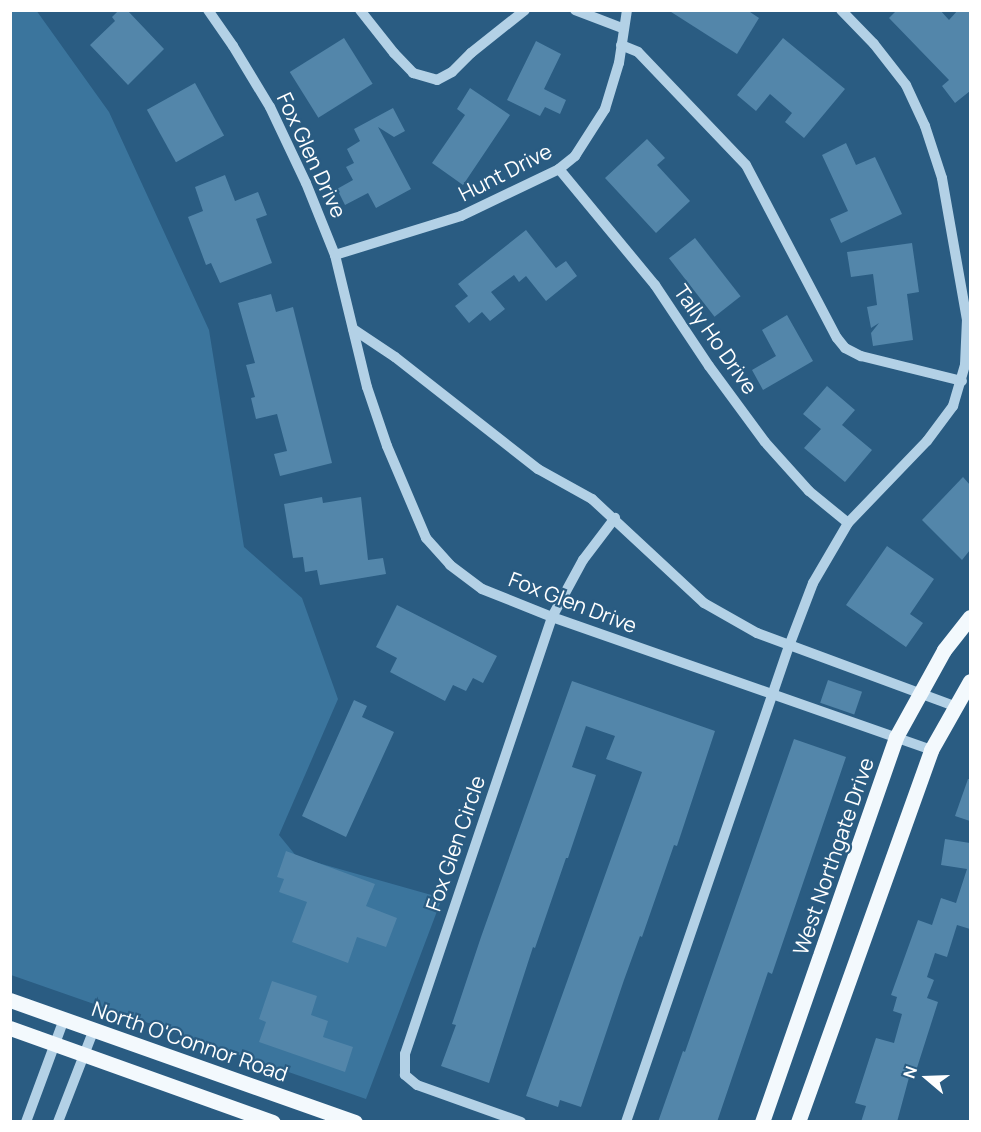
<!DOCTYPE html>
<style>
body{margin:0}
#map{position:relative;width:981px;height:1132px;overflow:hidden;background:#2a5c82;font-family:Manrope,sans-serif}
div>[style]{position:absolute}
.green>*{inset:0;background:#3b759d}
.building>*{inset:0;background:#5386aa;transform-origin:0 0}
.minor>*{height:10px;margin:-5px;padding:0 5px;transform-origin:5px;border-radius:5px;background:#b3d1e6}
.major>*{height:15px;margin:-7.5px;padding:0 7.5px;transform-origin:7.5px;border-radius:7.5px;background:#f3f9fd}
span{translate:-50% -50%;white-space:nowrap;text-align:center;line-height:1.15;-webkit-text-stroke:4.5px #2a5c82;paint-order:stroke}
.street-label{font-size:21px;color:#fff}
.frame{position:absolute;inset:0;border:12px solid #fff;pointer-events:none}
.north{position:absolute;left:897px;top:1048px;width:60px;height:60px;-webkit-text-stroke:4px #2a5c82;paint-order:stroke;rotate:289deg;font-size:16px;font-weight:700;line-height:24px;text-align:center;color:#fff}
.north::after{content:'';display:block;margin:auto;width:21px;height:27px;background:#fff;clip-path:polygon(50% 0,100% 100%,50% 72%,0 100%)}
</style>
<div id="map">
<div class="green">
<i style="clip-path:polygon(36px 10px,109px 112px,209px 330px,244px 547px,302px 598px,338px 699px,279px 835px,297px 857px,442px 898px,366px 1099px,11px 975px,10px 11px)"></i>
</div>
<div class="building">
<i style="clip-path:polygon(119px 10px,127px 10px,164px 49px,128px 85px,90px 45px,115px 21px,112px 17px)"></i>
<i style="clip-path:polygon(668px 10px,747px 10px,759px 18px,737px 54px)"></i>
<i style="clip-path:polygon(897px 10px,940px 10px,949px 20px,958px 10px,970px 10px,970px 91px,955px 103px,942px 86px,949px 80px,889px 18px)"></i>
<i style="left:344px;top:38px;width:54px;height:64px;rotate:58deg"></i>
<i style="clip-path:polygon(783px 38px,845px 89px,804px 138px,785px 122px,792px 113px,770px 94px,756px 111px,737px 95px)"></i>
<i style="clip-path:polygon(536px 41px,561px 54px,544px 89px,566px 100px,560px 114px,545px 107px,540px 116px,507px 100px)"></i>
<i style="left:195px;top:83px;width:60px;height:55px;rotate:61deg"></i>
<i style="clip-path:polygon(470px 88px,510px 115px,463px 185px,432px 163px,465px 115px,457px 109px)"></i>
<i style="clip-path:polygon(393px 108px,405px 131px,394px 137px,378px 127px,411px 189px,376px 208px,368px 193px,345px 205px,337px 189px,353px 180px,346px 167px,354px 163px,347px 149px,360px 141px,354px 129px)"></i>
<i style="clip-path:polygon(647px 139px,665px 158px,657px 165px,690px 201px,656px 233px,605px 178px)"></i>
<i style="clip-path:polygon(846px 143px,856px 165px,875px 157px,902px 214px,841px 243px,830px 219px,848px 211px,822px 155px)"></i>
<i style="clip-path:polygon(225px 175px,235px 201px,258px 192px,267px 215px,256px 219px,272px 263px,220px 283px,211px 263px,206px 265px,188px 217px,203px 211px,195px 187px)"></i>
<i style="clip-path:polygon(526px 230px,556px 268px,566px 261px,577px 276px,546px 301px,526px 276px,519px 282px,514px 275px,491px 292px,505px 309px,490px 321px,482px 312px,469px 323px,455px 306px,468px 296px,458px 284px)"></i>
<i style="left:695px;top:238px;width:74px;height:33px;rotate:52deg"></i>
<i style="clip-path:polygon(912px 243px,919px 292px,907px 294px,913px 340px,873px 346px,871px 333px,879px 323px,871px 328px,867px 307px,877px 305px,873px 274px,851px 277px,847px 252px)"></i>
<i style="clip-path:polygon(271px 294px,276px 312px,293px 307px,332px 463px,280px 476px,274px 454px,287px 451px,277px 414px,256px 419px,251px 398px,255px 397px,246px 365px,255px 363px,238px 303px)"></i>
<i style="clip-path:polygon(787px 315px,813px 361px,763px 390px,752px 370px,776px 356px,762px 330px)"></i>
<i style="clip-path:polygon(827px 386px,855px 410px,842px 425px,872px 450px,845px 482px,804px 448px,821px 429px,803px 414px)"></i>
<i style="clip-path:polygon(963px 477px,970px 485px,970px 550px,962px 560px,922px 520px)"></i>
<i style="clip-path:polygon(322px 497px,323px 503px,361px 497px,368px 560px,383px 558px,386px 574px,320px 585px,317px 570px,305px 572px,303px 557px,293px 558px,284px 504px)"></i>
<i style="clip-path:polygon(887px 546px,934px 579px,910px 614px,923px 623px,906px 647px,846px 605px)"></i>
<i style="clip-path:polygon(397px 605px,497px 656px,483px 683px,473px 678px,466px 691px,453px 685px,445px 701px,390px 672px,397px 658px,376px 647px)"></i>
<i style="left:828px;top:680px;width:36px;height:24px;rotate:19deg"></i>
<i style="clip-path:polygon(572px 681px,715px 731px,677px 846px,674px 845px,642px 937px,640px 936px,624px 980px,581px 1107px,560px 1100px,558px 1107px,526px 1096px,642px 772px,606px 759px,615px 736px,586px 726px,572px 767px,596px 775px,568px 858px,566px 858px,535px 948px,533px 947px,489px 1083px,441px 1066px,456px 1025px,452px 1024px,481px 937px)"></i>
<i style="clip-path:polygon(354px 700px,367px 706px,362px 717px,394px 732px,346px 837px,302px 816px)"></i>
<i style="clip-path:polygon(794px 739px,846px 757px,772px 974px,768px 972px,717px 1122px,658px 1122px,683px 1051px,685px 1052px)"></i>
<i style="clip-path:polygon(968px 779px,970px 779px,970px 821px,955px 816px)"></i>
<i style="clip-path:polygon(945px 839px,970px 843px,970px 929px,957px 925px,947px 957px,935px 953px,927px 977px,934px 980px,927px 998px,938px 1002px,916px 1071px,911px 1070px,897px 1122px,861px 1122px,866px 1106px,855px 1103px,876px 1038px,894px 1043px,902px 1014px,893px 1011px,897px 997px,891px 995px,918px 920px,932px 925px,941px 898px,956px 903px,967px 869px,941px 865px)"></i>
<i style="clip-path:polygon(286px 851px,375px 884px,366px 906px,397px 918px,386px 947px,357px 937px,348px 963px,292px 942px,307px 902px,279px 892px,284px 879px,277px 877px)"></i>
<i style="clip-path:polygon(272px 981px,317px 996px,311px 1015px,328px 1021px,323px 1037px,353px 1047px,345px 1072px,259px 1042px,266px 1022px,259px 1019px)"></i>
</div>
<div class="minor">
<i style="left:208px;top:10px;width:44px;rotate:55.2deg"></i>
<i style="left:233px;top:46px;width:71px;rotate:58.8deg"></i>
<i style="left:270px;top:107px;width:84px;rotate:64.7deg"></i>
<i style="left:306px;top:183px;width:78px;rotate:68.1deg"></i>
<i style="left:335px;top:255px;width:136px;rotate:76.4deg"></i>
<i style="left:367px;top:387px;width:62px;rotate:71.3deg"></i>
<i style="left:387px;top:446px;width:100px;rotate:67deg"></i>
<i style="left:426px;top:538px;width:36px;rotate:48deg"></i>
<i style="left:450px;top:565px;width:40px;rotate:37deg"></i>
<i style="left:482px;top:589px;width:75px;rotate:21.8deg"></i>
<i style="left:552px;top:617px;width:402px;rotate:19.3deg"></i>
<i style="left:360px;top:10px;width:55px;rotate:51.7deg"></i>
<i style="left:394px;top:53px;width:28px;rotate:46deg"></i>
<i style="left:413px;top:73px;width:25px;rotate:16deg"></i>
<i style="left:437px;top:80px;width:17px;rotate:-28deg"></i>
<i style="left:452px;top:72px;width:27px;rotate:-45deg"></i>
<i style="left:471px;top:53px;width:69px;rotate:-38.5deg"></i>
<i style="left:575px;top:10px;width:50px;rotate:21deg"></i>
<i style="left:621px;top:45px;width:18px;rotate:22deg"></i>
<i style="left:638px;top:52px;width:156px;rotate:46.3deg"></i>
<i style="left:746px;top:165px;width:195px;rotate:62.3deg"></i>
<i style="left:837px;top:338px;width:13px;rotate:51deg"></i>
<i style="left:845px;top:348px;width:18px;rotate:27deg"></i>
<i style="left:861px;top:356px;width:104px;rotate:13.9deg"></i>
<i style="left:559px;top:169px;width:151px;rotate:50.4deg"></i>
<i style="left:655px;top:285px;width:97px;rotate:56.3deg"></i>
<i style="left:709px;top:366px;width:94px;rotate:53.6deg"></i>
<i style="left:765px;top:442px;width:66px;rotate:48.1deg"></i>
<i style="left:809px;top:491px;width:50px;rotate:39.4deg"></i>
<i style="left:335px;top:255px;width:132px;rotate:-17.2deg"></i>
<i style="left:461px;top:216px;width:109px;rotate:-25.6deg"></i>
<i style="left:559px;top:169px;width:21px;rotate:-39deg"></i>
<i style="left:575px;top:156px;width:56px;rotate:-57.4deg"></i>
<i style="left:605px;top:109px;width:48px;rotate:-73.1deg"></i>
<i style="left:619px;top:63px;width:54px;rotate:-81.4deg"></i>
<i style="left:353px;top:329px;width:50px;rotate:33.7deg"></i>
<i style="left:395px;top:357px;width:182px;rotate:38.1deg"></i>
<i style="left:538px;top:469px;width:62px;rotate:29.1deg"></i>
<i style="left:592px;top:499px;width:153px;rotate:42.9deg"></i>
<i style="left:704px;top:603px;width:61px;rotate:29.5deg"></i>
<i style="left:757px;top:633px;width:210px;rotate:20.3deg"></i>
<i style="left:26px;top:1122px;width:110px;rotate:-69.7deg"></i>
<i style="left:58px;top:1122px;width:100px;rotate:-68.8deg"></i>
<i style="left:521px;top:1122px;width:110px;rotate:-160.4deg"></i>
<i style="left:417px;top:1085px;width:16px;rotate:-140deg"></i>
<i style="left:405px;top:1075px;width:21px;rotate:-90deg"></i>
<i style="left:405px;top:1054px;width:461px;rotate:-71.4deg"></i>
<i style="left:552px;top:617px;width:65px;rotate:-61.5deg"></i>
<i style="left:583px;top:560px;width:53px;rotate:-52.7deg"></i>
<i style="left:626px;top:1122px;width:503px;rotate:-71.1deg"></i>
<i style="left:789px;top:646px;width:67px;rotate:-69.1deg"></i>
<i style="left:813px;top:583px;width:69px;rotate:-59.7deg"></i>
<i style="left:848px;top:523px;width:114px;rotate:-46.1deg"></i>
<i style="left:927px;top:441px;width:44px;rotate:-53.4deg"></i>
<i style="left:953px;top:406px;width:43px;rotate:-73.7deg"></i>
<i style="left:965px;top:365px;width:45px;rotate:-87.5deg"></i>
<i style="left:967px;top:320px;width:144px;rotate:-100deg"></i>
<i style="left:942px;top:178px;width:55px;rotate:-108.1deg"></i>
<i style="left:925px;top:126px;width:45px;rotate:-114.9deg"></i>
<i style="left:906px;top:85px;width:52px;rotate:-128deg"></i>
<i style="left:874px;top:44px;width:47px;rotate:-134.1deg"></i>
</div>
<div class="major">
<i style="left:10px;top:1000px;width:366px;rotate:19.5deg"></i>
<i style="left:10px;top:1028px;width:279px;rotate:19.7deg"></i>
<i style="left:762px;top:1122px;width:408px;rotate:-70.8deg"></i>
<i style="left:896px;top:737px;width:99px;rotate:-61.1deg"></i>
<i style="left:944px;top:650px;width:42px;rotate:-51.8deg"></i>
<i style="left:798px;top:1122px;width:395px;rotate:-70.3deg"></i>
<i style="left:931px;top:750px;width:79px;rotate:-60.5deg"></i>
</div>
<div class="street-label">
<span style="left:312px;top:155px;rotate:65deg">Fox Glen Drive</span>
<span style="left:505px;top:172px;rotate:-27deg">Hunt Drive</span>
<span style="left:716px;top:339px;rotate:55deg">Tally Ho Drive</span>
<span style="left:573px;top:602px;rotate:21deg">Fox Glen Drive</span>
<span style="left:455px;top:843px;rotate:-71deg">Fox Glen Circle</span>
<span style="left:833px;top:856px;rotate:-71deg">West Northgate Drive</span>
<span style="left:190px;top:1041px;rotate:19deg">North O'Connor Road</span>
</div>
<div class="frame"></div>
<div class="north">N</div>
</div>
